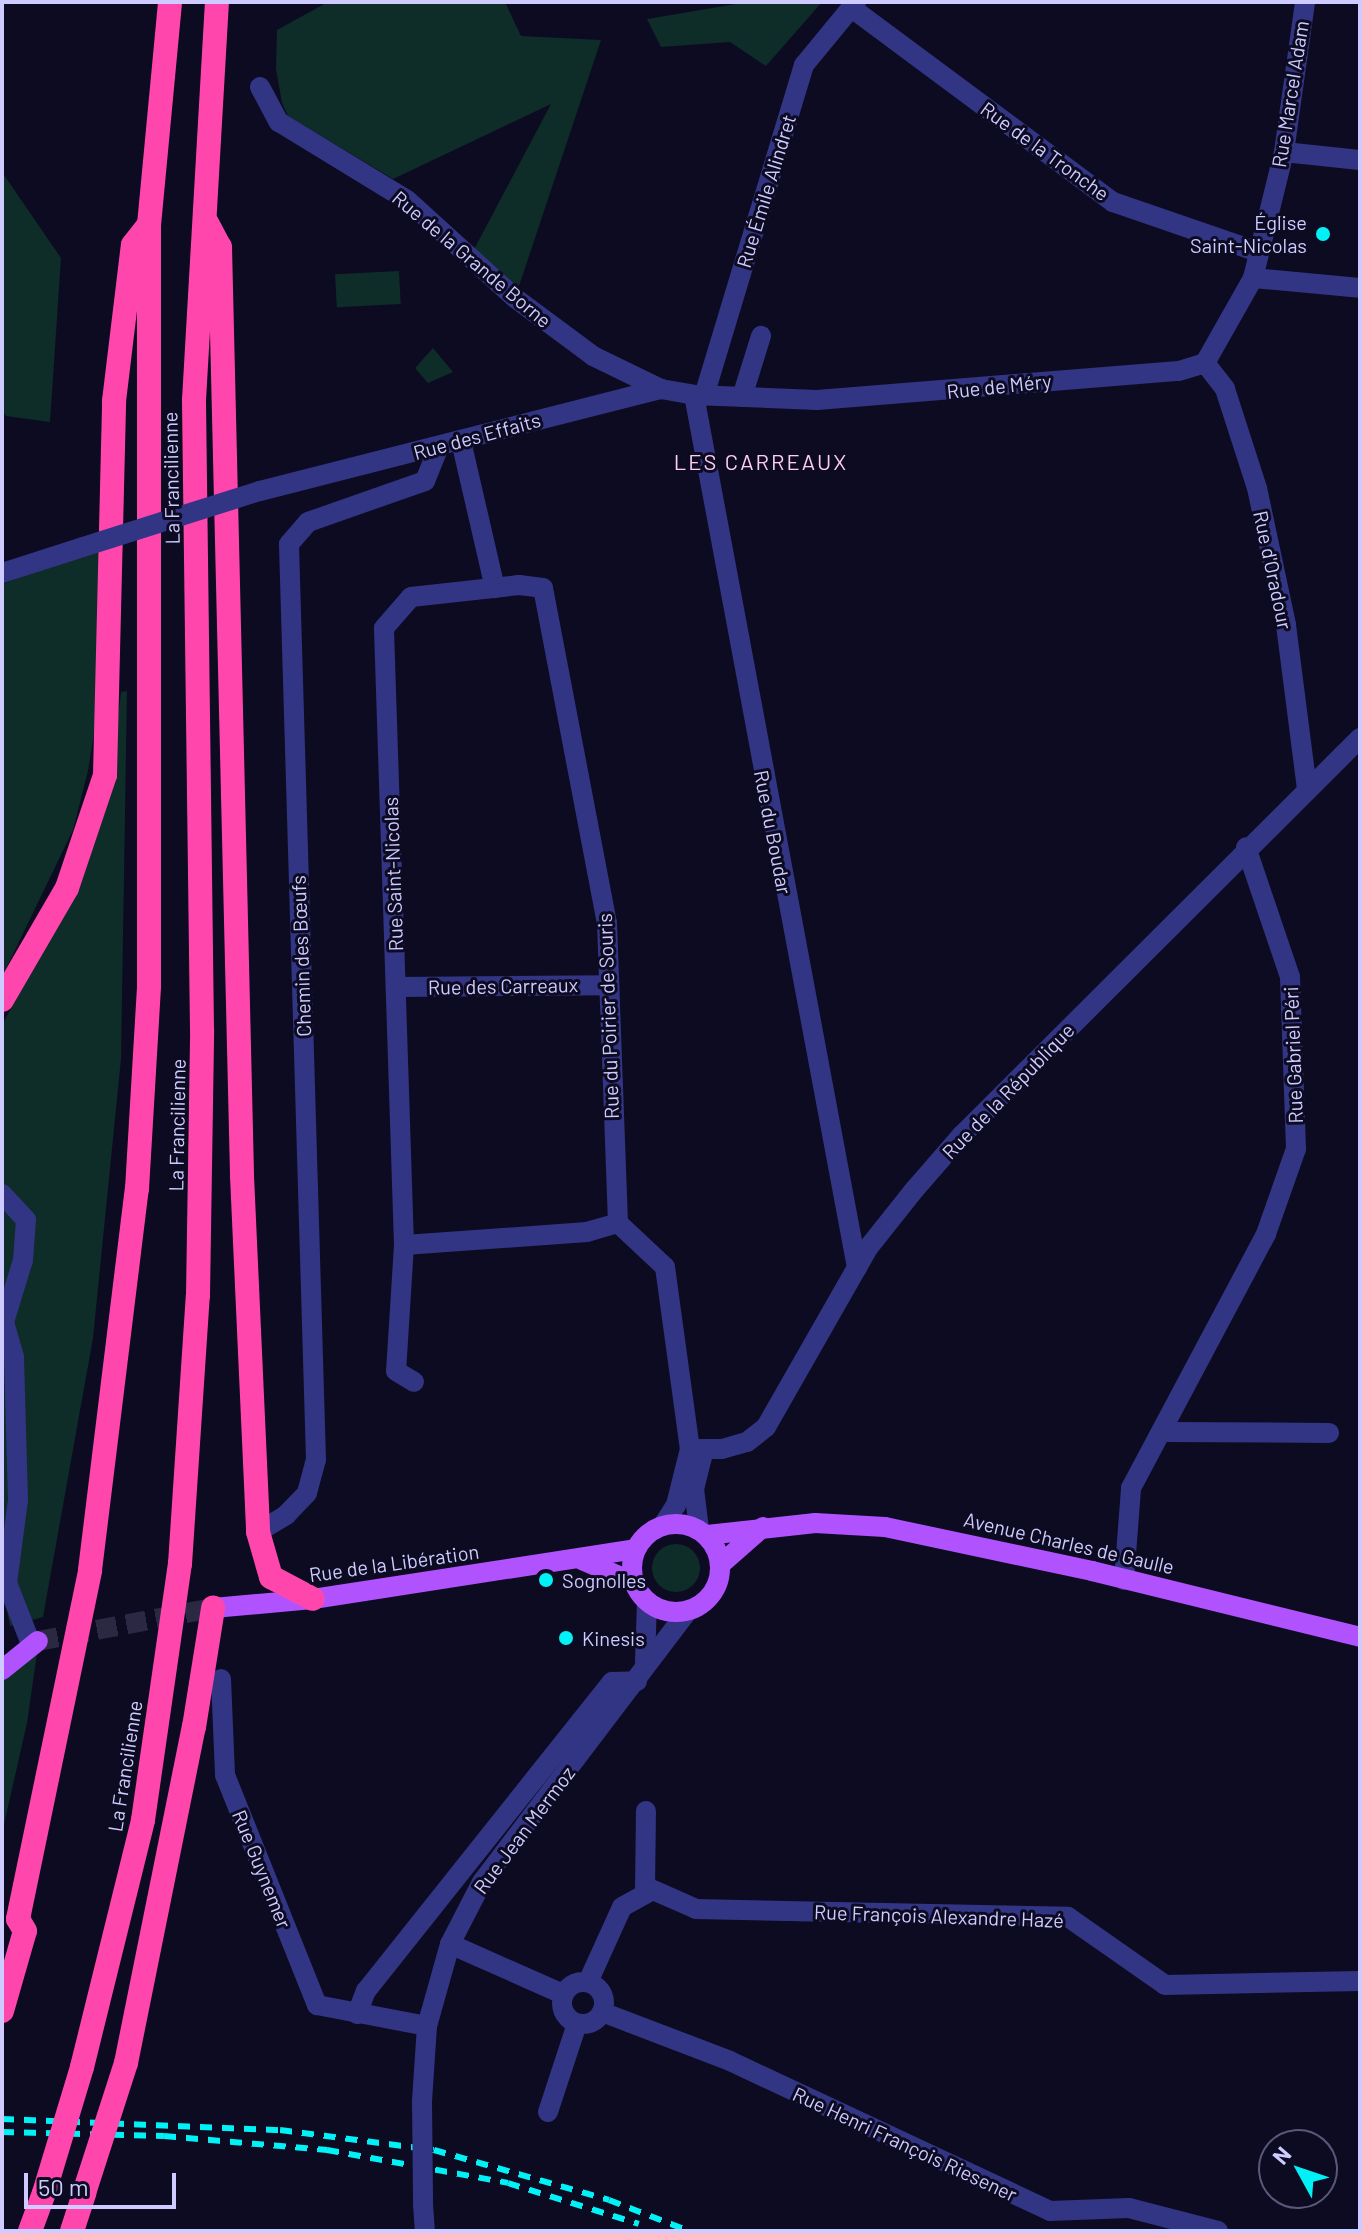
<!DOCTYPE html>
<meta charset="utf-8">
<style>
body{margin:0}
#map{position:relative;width:1362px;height:2233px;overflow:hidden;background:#0d0b21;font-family:Barlow,sans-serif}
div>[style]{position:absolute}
.green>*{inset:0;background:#0e2c28;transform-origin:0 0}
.round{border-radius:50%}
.major-tunnel>*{height:20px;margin-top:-10px;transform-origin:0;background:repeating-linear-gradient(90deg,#2a2842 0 20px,transparent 0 30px)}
.minor>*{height:20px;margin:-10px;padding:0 10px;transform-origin:10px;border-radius:10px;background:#323584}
.minor>.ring{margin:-10px;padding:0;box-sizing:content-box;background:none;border:20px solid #323584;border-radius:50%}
.major>*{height:20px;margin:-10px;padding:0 10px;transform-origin:10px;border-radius:10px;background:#b152ff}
.major>.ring{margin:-10px;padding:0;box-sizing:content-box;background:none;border:20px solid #b152ff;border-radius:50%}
.highway>*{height:24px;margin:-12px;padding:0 12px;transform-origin:12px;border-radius:12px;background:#ff46ad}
.rail>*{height:6px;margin-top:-3px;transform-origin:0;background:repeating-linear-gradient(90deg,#00f1f6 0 12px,transparent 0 22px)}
.minor-bridge>*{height:20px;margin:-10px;padding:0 10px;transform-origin:10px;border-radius:10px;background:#323584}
.highway-bridge>*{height:24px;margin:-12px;padding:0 12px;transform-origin:12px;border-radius:12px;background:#ff46ad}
.dots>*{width:22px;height:22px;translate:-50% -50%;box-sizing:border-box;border:4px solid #0d0b21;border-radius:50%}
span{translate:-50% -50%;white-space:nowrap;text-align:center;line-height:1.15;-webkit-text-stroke:6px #0d0b21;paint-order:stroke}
.street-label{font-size:20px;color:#cdcbff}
.poi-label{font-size:20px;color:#cdcbff}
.right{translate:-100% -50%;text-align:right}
.left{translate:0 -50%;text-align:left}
.neighbourhood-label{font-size:22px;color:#ffcdf1;letter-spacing:2px}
.frame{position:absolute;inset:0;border:4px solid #cdcbff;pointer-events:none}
.north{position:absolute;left:1258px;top:2129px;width:80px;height:80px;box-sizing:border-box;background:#0d0b21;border:2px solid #5a587a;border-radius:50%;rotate:310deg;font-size:22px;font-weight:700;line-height:32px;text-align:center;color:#cdcbff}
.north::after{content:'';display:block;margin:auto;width:28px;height:36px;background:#00f1f6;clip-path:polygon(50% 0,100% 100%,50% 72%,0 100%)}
.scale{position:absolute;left:24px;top:2173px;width:152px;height:36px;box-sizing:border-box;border:4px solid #cdcbff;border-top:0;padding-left:10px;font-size:24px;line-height:28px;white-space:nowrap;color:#cdcbff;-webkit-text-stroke:6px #0d0b21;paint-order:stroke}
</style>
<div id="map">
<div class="green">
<i style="clip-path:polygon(328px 2px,505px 2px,521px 36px,601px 40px,515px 298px,471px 255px,551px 104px,393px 179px,288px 116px,282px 103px,276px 69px,277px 30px)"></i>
<i style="clip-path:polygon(748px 2px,822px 2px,766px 66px,730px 42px,661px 47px,647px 19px)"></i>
<i style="clip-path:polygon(2px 172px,61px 258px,50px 422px,6px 416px,2px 410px)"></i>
<i style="left:399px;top:271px;width:33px;height:64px;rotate:87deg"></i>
<i style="clip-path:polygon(433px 348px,453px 372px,428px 383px,415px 368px)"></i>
<i style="clip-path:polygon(100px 549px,100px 695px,88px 771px,73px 830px,2px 977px,2px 584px)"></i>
<i style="clip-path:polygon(127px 691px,121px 1059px,93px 1338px,43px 1617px,10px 1626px,2px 1585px,2px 1025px,27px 979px,109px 791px,121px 692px)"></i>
<i class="round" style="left:652px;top:1544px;width:48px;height:48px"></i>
<i style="clip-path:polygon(37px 1653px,27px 1723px,2px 1833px,2px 1671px)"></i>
</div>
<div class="major-tunnel">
<i style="left:38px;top:1641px;width:178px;rotate:-10.7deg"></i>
</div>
<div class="minor">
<i style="left:853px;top:9px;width:324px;rotate:36.6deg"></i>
<i style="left:1113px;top:202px;width:153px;rotate:19deg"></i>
<i style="left:260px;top:87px;width:40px;rotate:62deg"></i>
<i style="left:279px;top:122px;width:150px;rotate:31.4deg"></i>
<i style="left:407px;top:200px;width:146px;rotate:42.2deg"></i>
<i style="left:515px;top:298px;width:97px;rotate:36.6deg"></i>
<i style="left:593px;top:356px;width:76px;rotate:25.9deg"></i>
<i style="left:1284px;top:152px;width:76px;rotate:6deg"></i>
<i style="left:1253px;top:278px;width:107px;rotate:5.3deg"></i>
<i style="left:1205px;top:363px;width:33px;rotate:52deg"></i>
<i style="left:1225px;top:389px;width:104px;rotate:72.1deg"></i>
<i style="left:1257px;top:488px;width:140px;rotate:78deg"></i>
<i style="left:1286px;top:625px;width:164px;rotate:82.7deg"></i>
<i style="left:694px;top:395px;width:888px;rotate:79.42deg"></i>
<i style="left:704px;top:396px;width:346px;rotate:-73.2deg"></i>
<i style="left:804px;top:65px;width:82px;rotate:-50.5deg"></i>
<i style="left:742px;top:397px;width:64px;rotate:-72.7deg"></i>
<i style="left:461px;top:441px;width:151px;rotate:77deg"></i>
<i style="left:260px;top:491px;width:414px;rotate:-14.3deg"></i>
<i style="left:661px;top:389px;width:34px;rotate:10deg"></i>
<i style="left:694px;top:395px;width:123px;rotate:2.3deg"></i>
<i style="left:817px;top:400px;width:363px;rotate:-4.6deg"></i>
<i style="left:1179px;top:371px;width:27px;rotate:-17deg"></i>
<i style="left:1205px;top:363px;width:98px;rotate:-60.5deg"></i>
<i style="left:1253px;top:278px;width:130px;rotate:-76.2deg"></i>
<i style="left:1284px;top:152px;width:151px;rotate:-82deg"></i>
<i style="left:2px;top:573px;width:85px;rotate:-17.8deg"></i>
<i style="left:397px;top:987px;width:211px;rotate:-0.5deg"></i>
<i style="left:2px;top:1194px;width:35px;rotate:47deg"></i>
<i style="left:26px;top:1220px;width:40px;rotate:94.3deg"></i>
<i style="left:23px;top:1260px;width:65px;rotate:107deg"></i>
<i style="left:4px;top:1322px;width:36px;rotate:74deg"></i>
<i style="left:14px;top:1357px;width:143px;rotate:88.4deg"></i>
<i style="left:18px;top:1500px;width:84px;rotate:97.5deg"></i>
<i style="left:7px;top:1583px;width:66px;rotate:68.5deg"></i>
<i style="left:618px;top:1223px;width:32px;rotate:164deg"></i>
<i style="left:587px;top:1232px;width:183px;rotate:175.9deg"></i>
<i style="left:404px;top:1245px;width:617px;rotate:-91.86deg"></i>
<i style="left:384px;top:628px;width:41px;rotate:-48.9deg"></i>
<i style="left:411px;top:597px;width:109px;rotate:-6.3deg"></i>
<i style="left:519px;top:585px;width:24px;rotate:7deg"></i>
<i style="left:543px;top:588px;width:341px;rotate:79.2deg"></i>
<i style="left:607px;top:923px;width:300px;rotate:87.9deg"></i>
<i style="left:618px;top:1223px;width:64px;rotate:43.1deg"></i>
<i style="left:665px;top:1267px;width:184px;rotate:82.2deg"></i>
<i style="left:690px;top:1449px;width:58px;rotate:104deg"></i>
<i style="left:676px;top:1505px;width:24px;rotate:123deg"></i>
<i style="left:404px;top:1245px;width:126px;rotate:93.6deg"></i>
<i style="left:396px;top:1371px;width:21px;rotate:31deg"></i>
<i style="left:1161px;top:1432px;width:168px;rotate:0.3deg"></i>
<i style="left:690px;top:1449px;width:32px"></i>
<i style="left:722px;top:1449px;width:26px;rotate:-16deg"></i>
<i style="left:747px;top:1442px;width:24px;rotate:-38deg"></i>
<i style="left:766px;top:1427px;width:206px;rotate:-60.3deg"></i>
<i style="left:868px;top:1248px;width:75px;rotate:-51.5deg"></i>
<i style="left:915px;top:1189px;width:72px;rotate:-49deg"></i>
<i style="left:962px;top:1135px;width:562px;rotate:-44.93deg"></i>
<i style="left:699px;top:1529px;width:40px;rotate:-97.1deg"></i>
<i style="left:694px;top:1489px;width:41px;rotate:-76deg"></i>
<i style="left:258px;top:1532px;width:33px;rotate:-31deg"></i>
<i style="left:286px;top:1515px;width:30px;rotate:-46deg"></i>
<i style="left:307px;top:1493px;width:34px;rotate:-75deg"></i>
<i style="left:316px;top:1460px;width:916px;rotate:-91.69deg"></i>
<i style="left:289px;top:544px;width:29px;rotate:-49deg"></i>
<i style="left:308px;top:522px;width:124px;rotate:-19.3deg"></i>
<i style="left:425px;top:481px;width:37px;rotate:-68deg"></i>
<i style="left:1124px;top:1580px;width:92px;rotate:-85.6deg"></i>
<i style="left:1131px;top:1488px;width:288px;rotate:-62deg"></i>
<i style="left:1266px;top:1234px;width:90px;rotate:-70.6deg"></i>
<i style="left:1296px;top:1149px;width:172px;rotate:-92deg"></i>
<i style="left:1290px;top:977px;width:137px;rotate:-108.7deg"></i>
<i style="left:645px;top:1662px;width:60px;rotate:-88.1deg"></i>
<i style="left:221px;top:1679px;width:96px;rotate:87.6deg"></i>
<i style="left:225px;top:1775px;width:248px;rotate:68.2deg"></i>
<i style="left:317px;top:2005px;width:112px;rotate:10.8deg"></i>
<i style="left:645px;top:1890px;width:79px;rotate:-89.3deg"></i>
<i style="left:450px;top:1944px;width:124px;rotate:23.9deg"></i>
<i class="ring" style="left:562px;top:1982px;width:22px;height:22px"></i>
<i style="left:588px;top:1982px;width:82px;rotate:-65.6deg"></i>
<i style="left:622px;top:1907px;width:35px;rotate:-29deg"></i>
<i style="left:653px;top:1890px;width:47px;rotate:23.8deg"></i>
<i style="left:696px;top:1909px;width:372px;rotate:1.2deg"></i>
<i style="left:1068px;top:1917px;width:118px;rotate:35deg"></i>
<i style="left:1165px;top:1985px;width:195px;rotate:-1.2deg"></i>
<i style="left:602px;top:2012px;width:137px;rotate:20.9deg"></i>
<i style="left:730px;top:2061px;width:353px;rotate:25.1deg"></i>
<i style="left:1050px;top:2211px;width:79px;rotate:-2.2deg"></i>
<i style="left:1129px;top:2208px;width:92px;rotate:14.5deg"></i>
<i style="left:357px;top:2014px;width:25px;rotate:-69deg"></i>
<i style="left:366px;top:1991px;width:395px;rotate:-51.5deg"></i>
<i style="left:612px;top:1682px;width:25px;rotate:-2deg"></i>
<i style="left:422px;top:2101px;width:75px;rotate:-86.2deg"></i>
<i style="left:427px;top:2026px;width:85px;rotate:-74.3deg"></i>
<i style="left:450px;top:1944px;width:70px;rotate:-62.7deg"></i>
<i style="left:482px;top:1882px;width:340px;rotate:-52.8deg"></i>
<i style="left:548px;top:2112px;width:93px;rotate:-71.8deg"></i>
<i style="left:423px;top:2204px;width:27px;rotate:86deg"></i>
</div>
<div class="major">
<i class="ring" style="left:632px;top:1524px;width:68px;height:68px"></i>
<i style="left:707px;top:1535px;width:109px;rotate:-6.3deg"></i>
<i style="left:815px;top:1523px;width:70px;rotate:3.3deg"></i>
<i style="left:885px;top:1527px;width:212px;rotate:12deg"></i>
<i style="left:1092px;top:1571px;width:276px;rotate:13.8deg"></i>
<i style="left:582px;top:1560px;width:56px;rotate:23.3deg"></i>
<i style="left:721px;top:1564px;width:56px;rotate:-41.4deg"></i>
<i style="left:213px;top:1608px;width:100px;rotate:-5.1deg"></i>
<i style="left:313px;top:1599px;width:326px;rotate:-8.8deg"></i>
<i style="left:2px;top:1670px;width:46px;rotate:-38.9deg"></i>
</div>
<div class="highway">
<i style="left:207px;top:223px;width:27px;rotate:62deg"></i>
<i style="left:220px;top:247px;width:929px;rotate:88.64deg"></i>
<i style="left:242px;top:1176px;width:356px;rotate:87.4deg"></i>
<i style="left:258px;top:1532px;width:47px;rotate:73.9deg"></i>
<i style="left:271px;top:1577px;width:47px;rotate:27.6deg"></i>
<i style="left:2px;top:1000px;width:129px;rotate:-59.9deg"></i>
<i style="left:67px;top:888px;width:119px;rotate:-71.4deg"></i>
<i style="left:105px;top:775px;width:374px;rotate:-88.6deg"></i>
<i style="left:114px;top:401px;width:157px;rotate:-83.1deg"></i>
<i style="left:133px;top:245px;width:23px;rotate:-52deg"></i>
<i style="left:2px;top:2011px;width:83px;rotate:-74deg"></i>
<i style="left:25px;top:1931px;width:14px;rotate:-120deg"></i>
<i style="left:18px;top:1919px;width:356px;rotate:-78.3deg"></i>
<i style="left:90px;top:1570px;width:384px;rotate:-83deg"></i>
<i style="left:137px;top:1189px;width:204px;rotate:-86.6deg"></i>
<i style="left:149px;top:985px;width:760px;rotate:-90deg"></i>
<i style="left:149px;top:225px;width:224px;rotate:-84.6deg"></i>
<i style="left:126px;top:2063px;width:343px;rotate:-78.6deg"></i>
<i style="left:194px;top:1727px;width:121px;rotate:-80.9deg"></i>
<i style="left:82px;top:2067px;width:254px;rotate:-76.1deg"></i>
<i style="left:143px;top:1820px;width:259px;rotate:-81.8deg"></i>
<i style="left:180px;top:1564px;width:270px;rotate:-86.2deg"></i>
<i style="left:198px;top:1295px;width:265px;rotate:-89.1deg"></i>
<i style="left:202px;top:1030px;width:630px;rotate:-90.73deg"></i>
<i style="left:194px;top:400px;width:399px;rotate:-86.7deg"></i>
<i style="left:30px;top:2231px;width:40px;rotate:-69.8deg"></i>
<i style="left:72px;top:2231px;width:40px;rotate:-72deg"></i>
</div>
<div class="rail">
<i style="left:2px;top:2119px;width:278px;rotate:2.3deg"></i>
<i style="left:280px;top:2130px;width:155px;rotate:7.4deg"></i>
<i style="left:434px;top:2150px;width:182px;rotate:15.9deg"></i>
<i style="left:609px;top:2200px;width:86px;rotate:21.2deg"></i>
<i style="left:2px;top:2132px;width:162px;rotate:1.4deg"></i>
<i style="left:164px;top:2136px;width:164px;rotate:4.9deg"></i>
<i style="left:327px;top:2150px;width:184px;rotate:10.3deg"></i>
<i style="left:508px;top:2183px;width:137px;rotate:17.4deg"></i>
</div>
<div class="minor-bridge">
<i style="left:83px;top:547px;width:186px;rotate:-17.6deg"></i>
<i style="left:422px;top:2101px;width:103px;rotate:89.4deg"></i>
</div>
<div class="highway-bridge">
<i style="left:44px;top:2193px;width:132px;rotate:-73.2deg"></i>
<i style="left:84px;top:2193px;width:137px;rotate:-72.1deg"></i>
</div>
<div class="dots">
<i style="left:1323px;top:234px;background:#00f1f6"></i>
<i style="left:546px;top:1580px;background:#00f1f6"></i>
<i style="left:566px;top:1638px;background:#00f1f6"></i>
</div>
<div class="street-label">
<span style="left:1290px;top:94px;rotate:-81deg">Rue Marcel Adam</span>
<span style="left:1045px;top:151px;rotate:36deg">Rue de la Tronche</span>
<span style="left:766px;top:191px;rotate:-73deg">Rue Émile Alindret</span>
<span style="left:472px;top:259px;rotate:40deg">Rue de la Grande Borne</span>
<span style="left:999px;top:386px;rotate:-6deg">Rue de Méry</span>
<span style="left:477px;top:436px;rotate:-15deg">Rue des Effaits</span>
<span style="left:171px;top:478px;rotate:-91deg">La Francilienne</span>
<span style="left:1273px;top:570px;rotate:78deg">Rue d'Oradour</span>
<span style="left:773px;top:832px;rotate:79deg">Rue du Boudar</span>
<span style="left:393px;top:874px;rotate:-92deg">Rue Saint-Nicolas</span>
<span style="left:301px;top:956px;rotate:-92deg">Chemin des Bœufs</span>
<span style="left:503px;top:986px;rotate:-1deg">Rue des Carreaux</span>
<span style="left:608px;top:1016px;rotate:-92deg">Rue du Poirier de Souris</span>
<span style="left:1293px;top:1055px;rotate:-92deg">Rue Gabriel Péri</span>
<span style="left:1008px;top:1091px;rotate:-46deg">Rue de la République</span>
<span style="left:177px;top:1125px;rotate:-89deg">La Francilienne</span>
<span style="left:1069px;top:1543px;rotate:13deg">Avenue Charles de Gaulle</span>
<span style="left:394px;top:1563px;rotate:-8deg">Rue de la Libération</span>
<span style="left:125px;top:1766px;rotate:-81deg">La Francilienne</span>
<span style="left:524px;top:1830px;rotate:-53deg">Rue Jean Mermoz</span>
<span style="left:262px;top:1869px;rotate:68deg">Rue Guynemer</span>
<span style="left:939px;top:1916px;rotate:2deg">Rue François Alexandre Hazé</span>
<span style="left:905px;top:2144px;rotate:25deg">Rue Henri François Riesener</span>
</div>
<div class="poi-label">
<span class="right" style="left:1307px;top:234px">Église<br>Saint-Nicolas</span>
<span class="left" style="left:562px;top:1580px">Sognolles</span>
<span class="left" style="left:582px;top:1638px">Kinesis</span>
</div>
<div class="neighbourhood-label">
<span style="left:761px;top:462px">LES CARREAUX</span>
</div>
<div class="frame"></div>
<div class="north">N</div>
<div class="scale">50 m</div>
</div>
